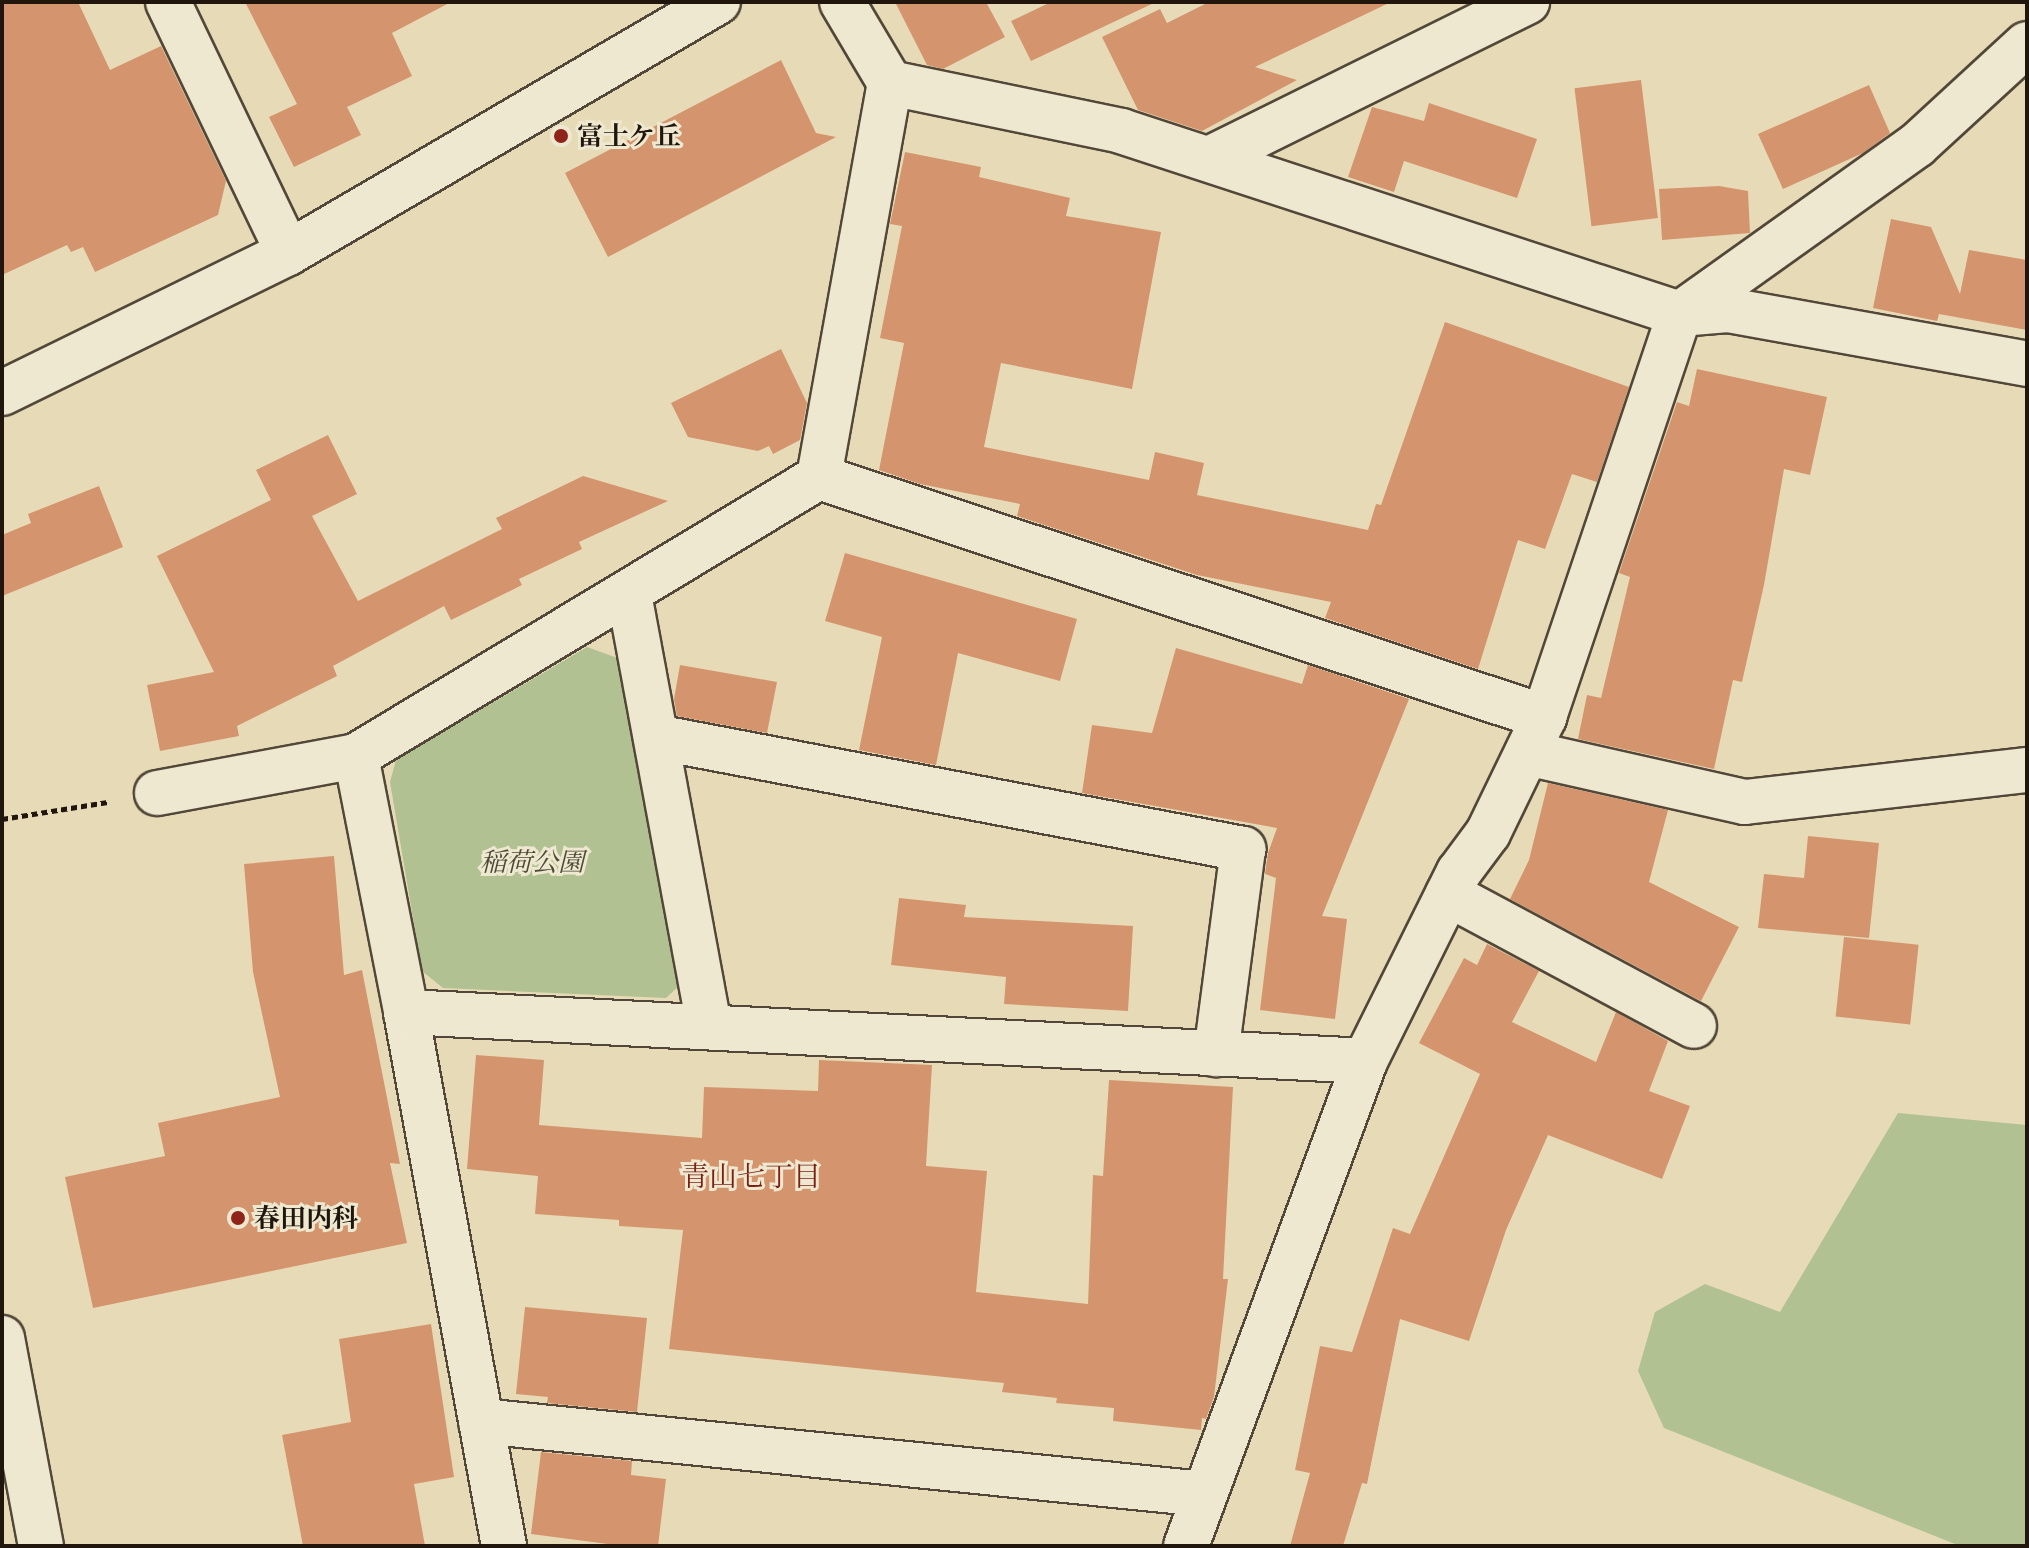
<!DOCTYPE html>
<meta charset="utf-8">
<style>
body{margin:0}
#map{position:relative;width:2029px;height:1548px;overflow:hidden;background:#e7dbb7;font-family:"Gentium Book Plus","Noto Serif JP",serif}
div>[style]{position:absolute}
.green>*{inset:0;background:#b1c192}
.building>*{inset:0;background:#d4956e;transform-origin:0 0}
.path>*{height:5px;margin-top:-2.5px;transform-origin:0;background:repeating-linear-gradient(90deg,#21160d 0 6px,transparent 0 10px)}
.roads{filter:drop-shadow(2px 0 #524738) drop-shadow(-2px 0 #524738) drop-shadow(0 2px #524738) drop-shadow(0 -2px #524738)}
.minor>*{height:44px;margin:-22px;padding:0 22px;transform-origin:22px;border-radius:22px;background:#efe8d0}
.tertiary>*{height:44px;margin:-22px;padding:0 22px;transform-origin:22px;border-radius:22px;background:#efe8d0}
.dots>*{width:22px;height:22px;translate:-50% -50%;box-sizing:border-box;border:4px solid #efe8d0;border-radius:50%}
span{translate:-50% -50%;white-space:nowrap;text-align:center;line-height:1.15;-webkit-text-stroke:6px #efe8d0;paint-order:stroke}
.poi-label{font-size:26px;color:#21160d;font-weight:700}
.left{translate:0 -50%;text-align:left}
.park-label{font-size:26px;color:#4c4935;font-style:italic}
.neighbourhood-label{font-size:28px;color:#7a1f14}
.frame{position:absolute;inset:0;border:4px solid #21160d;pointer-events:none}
</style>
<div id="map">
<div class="green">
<i style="clip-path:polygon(587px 647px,623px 660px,682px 983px,666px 998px,443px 988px,422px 971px,390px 782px,396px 760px)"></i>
<i style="clip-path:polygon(1898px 1113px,2027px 1125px,2027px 1546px,1960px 1546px,1664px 1428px,1638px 1371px,1655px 1312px,1705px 1284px,1780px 1312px)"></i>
</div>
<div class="building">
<i style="clip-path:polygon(2px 2px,78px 2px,110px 70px,161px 46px,226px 181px,218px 215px,95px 272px,83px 247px,71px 252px,67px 245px,2px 275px)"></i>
<i style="clip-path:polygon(245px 2px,451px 2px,392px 33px,412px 76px,347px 107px,361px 135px,294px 167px,269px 117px,297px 104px)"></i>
<i style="clip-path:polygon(895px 2px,986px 2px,1005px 37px,943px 69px,927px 65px)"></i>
<i style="clip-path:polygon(1051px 2px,1156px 2px,1031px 61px,1011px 21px)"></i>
<i style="clip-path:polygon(1209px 2px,1391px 2px,1255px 67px,1297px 80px,1202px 131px,1138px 110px,1102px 37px,1160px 9px,1167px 23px)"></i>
<i style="clip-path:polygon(781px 60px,816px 133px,836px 137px,608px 257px,565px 173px)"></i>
<i style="left:1641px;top:80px;width:139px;height:67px;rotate:83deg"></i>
<i style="clip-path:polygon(1869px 85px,1890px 133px,1863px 153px,1783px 189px,1758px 134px)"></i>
<i style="clip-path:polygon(1429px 103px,1537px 139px,1517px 198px,1404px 161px,1394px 192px,1348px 177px,1372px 107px,1424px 121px)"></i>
<i style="clip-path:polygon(905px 152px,981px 167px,979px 177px,1070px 198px,1066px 216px,1161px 232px,1132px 389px,1001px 363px,984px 447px,1149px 480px,1155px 452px,1204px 463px,1197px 495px,1368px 530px,1376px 504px,1381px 505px,1445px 322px,1629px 387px,1597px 482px,1572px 474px,1545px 549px,1518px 540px,1478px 669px,1325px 618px,1331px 602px,1197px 575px,1017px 516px,1020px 504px,920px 484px,879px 470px,904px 343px,880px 338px,902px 226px,890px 224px)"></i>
<i style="clip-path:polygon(1719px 186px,1748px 191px,1750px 233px,1662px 240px,1659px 189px)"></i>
<i style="clip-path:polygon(1891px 219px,1931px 227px,1960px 294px,1969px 250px,2027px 260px,2027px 330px,1939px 314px,1937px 321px,1873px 308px)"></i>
<i style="clip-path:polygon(781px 349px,807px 403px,800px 440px,773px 454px,769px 446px,758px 451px,688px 437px,671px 403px)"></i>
<i style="clip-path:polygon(1697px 369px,1827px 397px,1810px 475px,1784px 469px,1764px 585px,1742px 682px,1733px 680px,1714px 769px,1578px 739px,1587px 695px,1601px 698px,1630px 577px,1619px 573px,1677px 402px,1689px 406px)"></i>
<i style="clip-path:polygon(328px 435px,357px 494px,312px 516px,358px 601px,502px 529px,496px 518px,583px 476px,668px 501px,579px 542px,582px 549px,519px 579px,522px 585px,451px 620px,444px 606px,333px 666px,337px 676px,237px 726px,239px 736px,160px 751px,147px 685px,214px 672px,157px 556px,271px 500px,256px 470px)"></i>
<i style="clip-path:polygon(99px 486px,123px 547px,2px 596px,2px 535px,31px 523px,28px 514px)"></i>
<i style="clip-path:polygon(845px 553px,1077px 619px,1060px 681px,958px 653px,936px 765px,859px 750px,882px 637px,825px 621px)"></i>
<i style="clip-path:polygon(1176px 648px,1302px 684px,1308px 665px,1409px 699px,1322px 916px,1347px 919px,1335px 1019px,1260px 1010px,1276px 878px,1265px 874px,1268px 853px,1277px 828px,1082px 793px,1092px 725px,1152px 733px)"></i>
<i style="clip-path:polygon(680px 665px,777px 682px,767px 733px,677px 716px,674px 699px)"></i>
<i style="clip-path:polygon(1548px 783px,1668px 810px,1649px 882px,1739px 927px,1701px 1001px,1510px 899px,1529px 860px)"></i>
<i style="clip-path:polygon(1808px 836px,1879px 843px,1869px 938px,1758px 928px,1764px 874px,1804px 878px)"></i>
<i style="clip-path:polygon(334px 856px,344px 975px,362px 970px,400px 1164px,390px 1163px,407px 1243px,93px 1308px,65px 1177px,165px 1156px,158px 1123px,280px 1097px,253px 972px,244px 864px)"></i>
<i style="clip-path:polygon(899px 898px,966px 905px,964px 917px,1133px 926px,1128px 1011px,1004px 1004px,1006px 977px,891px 965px)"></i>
<i style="left:1844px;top:937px;width:75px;height:80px;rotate:6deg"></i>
<i style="clip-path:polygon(1487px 944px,1539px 971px,1512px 1022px,1596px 1062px,1616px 1012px,1668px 1041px,1649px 1091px,1690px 1106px,1662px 1179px,1548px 1135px,1506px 1230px,1469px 1341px,1400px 1319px,1367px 1484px,1362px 1483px,1343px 1546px,1290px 1546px,1310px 1473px,1295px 1470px,1320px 1346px,1352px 1352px,1393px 1228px,1410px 1234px,1480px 1074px,1419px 1043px,1464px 958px,1477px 965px)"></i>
<i style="clip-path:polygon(476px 1055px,544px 1060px,539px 1125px,702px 1138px,704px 1087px,818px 1091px,819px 1060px,932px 1065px,926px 1166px,987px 1171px,976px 1292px,1088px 1304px,1093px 1175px,1103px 1176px,1109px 1080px,1233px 1087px,1223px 1279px,1228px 1279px,1214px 1397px,1206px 1419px,1202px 1418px,1201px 1430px,1113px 1421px,1114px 1408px,1056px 1403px,1057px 1398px,1002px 1392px,1004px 1383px,669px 1349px,683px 1230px,619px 1226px,619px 1220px,535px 1214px,538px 1176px,467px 1169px)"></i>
<i style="clip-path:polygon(525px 1307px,647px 1318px,637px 1412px,547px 1403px,548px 1397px,516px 1394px)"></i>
<i style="clip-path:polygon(431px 1324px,454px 1477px,414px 1484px,425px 1546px,303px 1546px,282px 1435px,351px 1422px,339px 1339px)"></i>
<i style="clip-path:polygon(541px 1452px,632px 1461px,631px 1475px,666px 1479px,658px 1546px,623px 1546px,531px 1534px)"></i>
</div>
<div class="path">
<i style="left:2px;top:819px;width:107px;rotate:-9.1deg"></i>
</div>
<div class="roads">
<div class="minor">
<i style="left:168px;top:2px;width:278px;rotate:64.4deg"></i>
<i style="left:842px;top:2px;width:94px;rotate:59.3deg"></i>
<i style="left:890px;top:83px;width:236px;rotate:11.7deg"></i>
<i style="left:1121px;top:131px;width:588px;rotate:18.13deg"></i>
<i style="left:1680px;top:314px;width:48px;rotate:-4.8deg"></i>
<i style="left:1728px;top:310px;width:304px;rotate:10.2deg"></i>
<i style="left:1209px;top:159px;width:355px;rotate:-26.3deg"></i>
<i style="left:819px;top:477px;width:400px;rotate:-79.8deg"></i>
<i style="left:629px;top:594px;width:438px;rotate:79.5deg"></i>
<i style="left:656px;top:737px;width:598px;rotate:10.8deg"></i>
<i style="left:1243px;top:849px;width:207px;rotate:97.5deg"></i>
<i style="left:1527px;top:753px;width:223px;rotate:12.7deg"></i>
<i style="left:1745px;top:802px;width:284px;rotate:-6.5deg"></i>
<i style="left:356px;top:756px;width:261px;rotate:78.9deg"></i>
<i style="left:406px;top:1012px;width:543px;rotate:79.6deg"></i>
<i style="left:157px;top:793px;width:202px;rotate:-10.5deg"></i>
<i style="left:356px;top:756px;width:541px;rotate:-31.07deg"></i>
<i style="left:819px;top:477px;width:764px;rotate:18.32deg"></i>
<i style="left:1448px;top:894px;width:279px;rotate:28.2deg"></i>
<i style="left:406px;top:1012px;width:960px;rotate:2.92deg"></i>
<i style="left:481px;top:1421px;width:727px;rotate:5.77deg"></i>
<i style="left:1186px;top:1546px;width:517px;rotate:-69.74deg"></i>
<i style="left:1365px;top:1061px;width:211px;rotate:-63.6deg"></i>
<i style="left:1459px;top:872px;width:49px;rotate:-53.4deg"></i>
<i style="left:1488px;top:833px;width:129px;rotate:-64.2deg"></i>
<i style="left:1544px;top:717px;width:425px;rotate:-71.4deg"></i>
<i style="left:1680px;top:314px;width:291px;rotate:-35.5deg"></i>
<i style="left:1917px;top:145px;width:149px;rotate:-42.6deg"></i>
</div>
<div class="tertiary">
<i style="left:2px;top:393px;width:318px;rotate:-26.1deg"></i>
<i style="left:288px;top:253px;width:498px;rotate:-30.3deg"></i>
<i style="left:2px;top:1338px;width:212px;rotate:79.4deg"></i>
</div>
</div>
<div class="dots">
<i style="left:561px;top:136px;background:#8f2418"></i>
<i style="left:238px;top:1218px;background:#8f2418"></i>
</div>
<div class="poi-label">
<span class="left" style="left:577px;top:136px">富士ケ丘</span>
<span class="left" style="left:254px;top:1218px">春田内科</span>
</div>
<div class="park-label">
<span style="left:532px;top:862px">稲荷公園</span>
</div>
<div class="neighbourhood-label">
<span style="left:751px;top:1176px">青山七丁目</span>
</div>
<div class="frame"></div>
</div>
